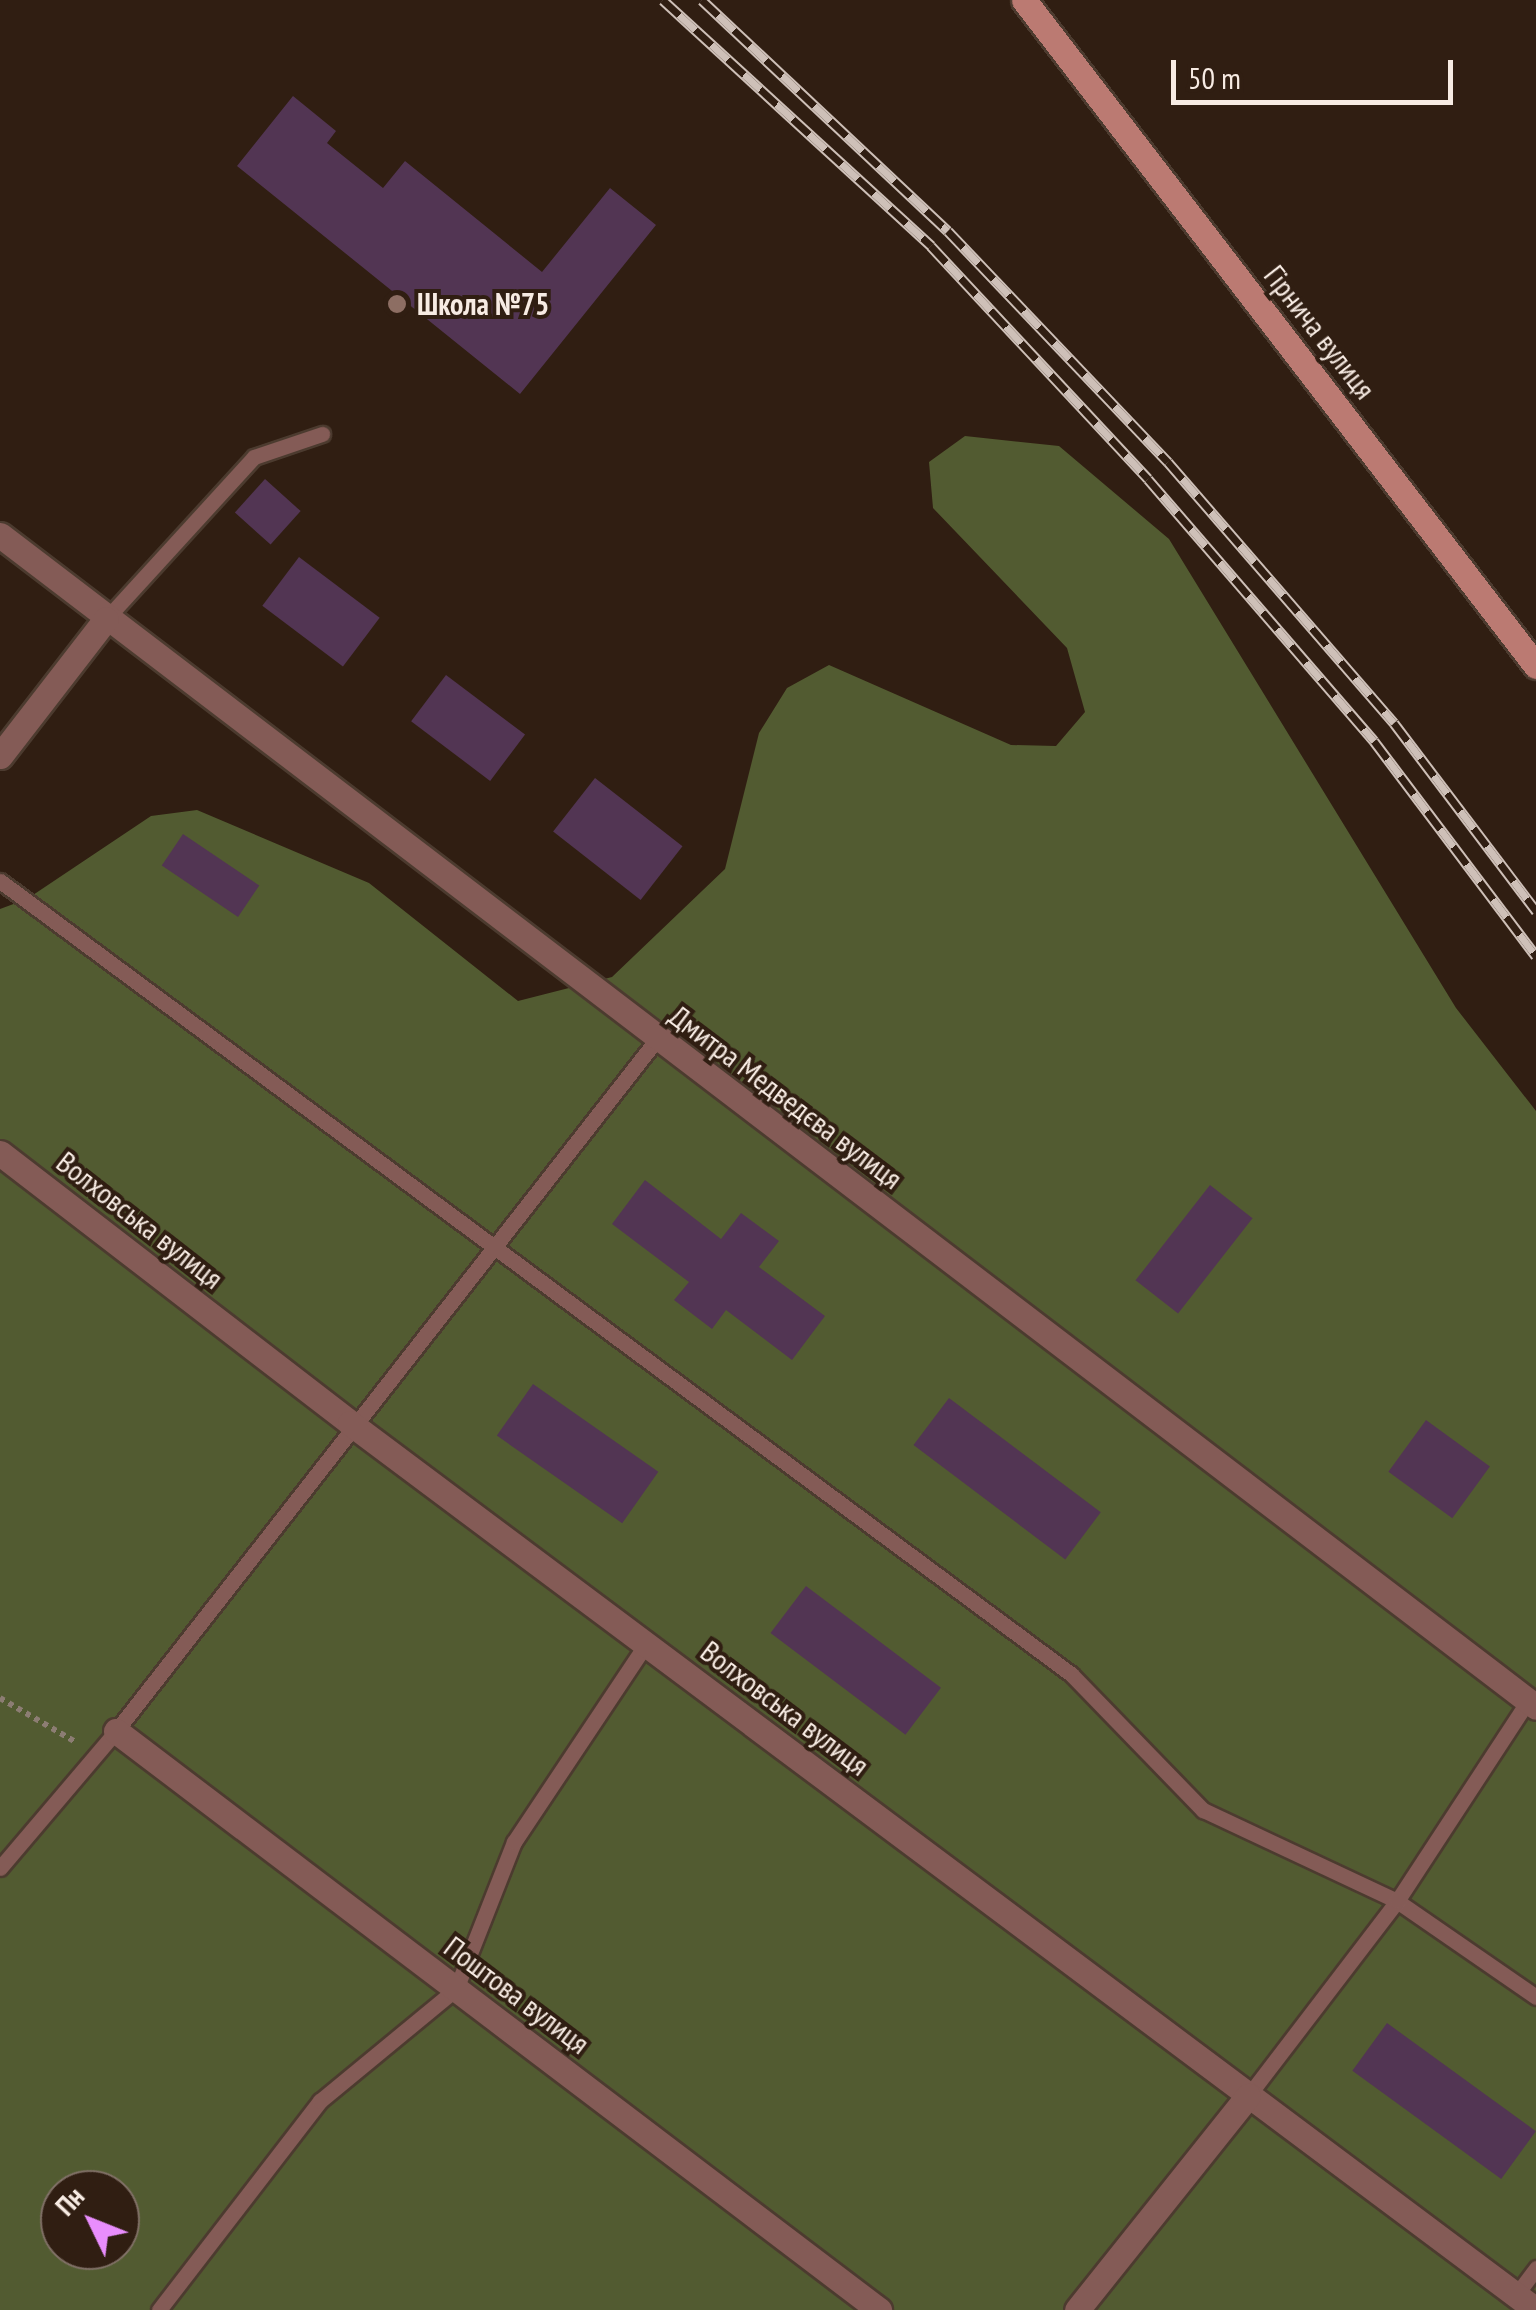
<!DOCTYPE html>
<meta charset="utf-8">
<style>
body{margin:0}
#map{position:relative;width:1536px;height:2310px;overflow:hidden;background:#301e12;font-family:"PT Sans Narrow",sans-serif}
div>[style]{position:absolute}
.forest>*{inset:0;background:#525b31}
.building>*{inset:0;background:#523553;transform-origin:0 0}
.path>*{height:6px;margin-top:-3px;transform-origin:0;background:repeating-linear-gradient(90deg,#8c7d73 0 5px,transparent 0 10px)}
.roads{filter:drop-shadow(2px 0 #4c3b2f) drop-shadow(-2px 0 #4c3b2f) drop-shadow(0 2px #4c3b2f) drop-shadow(0 -2px #4c3b2f)}
.service>*{height:15px;margin:-7.5px;padding:0 7.5px;transform-origin:7.5px;border-radius:7.5px;background:#845b56}
.minor>*{height:25px;margin:-12.5px;padding:0 12.5px;transform-origin:12.5px;border-radius:12.5px;background:#845b56}
.secondary>*{height:25px;margin:-12.5px;padding:0 12.5px;transform-origin:12.5px;border-radius:12.5px;background:#bb7a72}
.rail>*{height:11px;margin-top:-5.5px;transform-origin:0;background:repeating-linear-gradient(90deg,#301e12 0 22px,#cec0b8 0 44px);box-sizing:border-box;border-block:2px solid #cec0b8}
.dots>*{width:28px;height:28px;translate:-50% -50%;box-sizing:border-box;border:5px solid #301e12;border-radius:50%}
span{translate:-50% -50%;white-space:nowrap;text-align:center;line-height:1.15;-webkit-text-stroke:8px #301e12;paint-order:stroke}
.poi-label{font-size:30px;color:#f7ebe3;font-weight:700}
.left{translate:0 -50%;text-align:left}
.street-label{font-size:30px;color:#f7ebe3}
.north{position:absolute;left:40px;top:2170px;width:100px;height:100px;box-sizing:border-box;background:#301e12;border:2px solid #807066;border-radius:50%;rotate:313deg;font-size:28px;font-weight:700;line-height:40px;text-align:center;color:#f7ebe3}
.north::after{content:'';display:block;margin:auto;width:35px;height:45px;background:#e98dfd;clip-path:polygon(50% 0,100% 100%,50% 72%,0 100%)}
.scale{position:absolute;left:1171px;top:60px;width:282px;height:45px;box-sizing:border-box;border:5px solid #f7ebe3;border-top:0;padding-left:12px;font-size:30px;line-height:35px;white-space:nowrap;color:#f7ebe3;-webkit-text-stroke:8px #301e12;paint-order:stroke}
</style>
<div id="map">
<div class="forest">
<i style="clip-path:polygon(evenodd,965px 436px,1059px 446px,1169px 539px,1456px 1008px,1536px 1111px,1536px 2310px,0 2310px,0 909px,27px 899px,151px 816px,197px 810px,369px 883px,518px 1001px,612px 977px,725px 869px,759px 733px,787px 688px,829px 665px,1011px 745px,1056px 746px,1085px 712px,1067px 648px,933px 508px,929px 462px,965px 436px,60px 2190px,120px 2190px,120px 2250px,60px 2250px,60px 2190px)"></i>
</div>
<div class="building">
<i style="clip-path:polygon(293px 96px,336px 131px,327px 143px,383px 188px,405px 161px,542px 272px,610px 188px,656px 225px,520px 394px,237px 166px)"></i>
<i style="left:265px;top:479px;width:48px;height:45px;rotate:42deg"></i>
<i style="left:299px;top:557px;width:101px;height:61px;rotate:37deg"></i>
<i style="left:446px;top:675px;width:99px;height:58px;rotate:37deg"></i>
<i style="left:595px;top:778px;width:111px;height:68px;rotate:38deg"></i>
<i style="left:183px;top:834px;width:92px;height:38px;rotate:34deg"></i>
<i style="clip-path:polygon(645px 1180px,721px 1239px,741px 1213px,779px 1241px,759px 1267px,825px 1316px,792px 1360px,726px 1310px,712px 1329px,674px 1300px,689px 1282px,612px 1224px)"></i>
<i style="left:1210px;top:1185px;width:54px;height:121px;rotate:38deg"></i>
<i style="left:533px;top:1384px;width:153px;height:63px;rotate:35deg"></i>
<i style="left:949px;top:1398px;width:190px;height:59px;rotate:37deg"></i>
<i style="left:1426px;top:1420px;width:79px;height:64px;rotate:36deg"></i>
<i style="left:806px;top:1586px;width:169px;height:59px;rotate:37deg"></i>
<i style="left:1387px;top:2023px;width:184px;height:59px;rotate:36deg"></i>
</div>
<div class="path">
<i style="left:0;top:1698px;width:86px;rotate:30.2deg"></i>
</div>
<div class="roads">
<div class="service">
<i style="left:106px;top:619px;width:219px;rotate:-47.6deg"></i>
<i style="left:254px;top:457px;width:72px;rotate:-18.7deg"></i>
<i style="left:0;top:881px;width:1333px;rotate:36.52deg"></i>
<i style="left:1071px;top:1674px;width:190px;rotate:45.9deg"></i>
<i style="left:1203px;top:1810px;width:214px;rotate:25.1deg"></i>
<i style="left:1397px;top:1901px;width:169px;rotate:34.6deg"></i>
<i style="left:0;top:1868px;width:180px;rotate:-49.7deg"></i>
<i style="left:116px;top:1731px;width:878px;rotate:-51.98deg"></i>
<i style="left:1248px;top:2096px;width:245px;rotate:-52.6deg"></i>
<i style="left:1397px;top:1901px;width:239px;rotate:-56.8deg"></i>
<i style="left:1516px;top:2295px;width:34px;rotate:-53deg"></i>
<i style="left:159px;top:2310px;width:264px;rotate:-52.4deg"></i>
<i style="left:320px;top:2101px;width:176px;rotate:-39.5deg"></i>
<i style="left:456px;top:1989px;width:158px;rotate:-68.5deg"></i>
<i style="left:514px;top:1842px;width:238px;rotate:-56.3deg"></i>
</div>
<div class="minor">
<i style="left:0;top:535px;width:1932px;rotate:37.34deg"></i>
<i style="left:0;top:756px;width:173px;rotate:-52.3deg"></i>
<i style="left:0;top:1153px;width:442px;rotate:37.6deg"></i>
<i style="left:350px;top:1423px;width:1481px;rotate:36.79deg"></i>
<i style="left:116px;top:1731px;width:958px;rotate:37.19deg"></i>
<i style="left:1077px;top:2310px;width:274px;rotate:-51.4deg"></i>
</div>
<div class="secondary">
<i style="left:1024px;top:0;width:840px;rotate:52.45deg"></i>
</div>
</div>
<div class="rail">
<i style="left:663px;top:0;width:364px;rotate:42.5deg"></i>
<i style="left:931px;top:246px;width:318px;rotate:47deg"></i>
<i style="left:1148px;top:479px;width:346px;rotate:49.2deg"></i>
<i style="left:1374px;top:741px;width:269px;rotate:53deg"></i>
<i style="left:702px;top:0;width:337px;rotate:43.2deg"></i>
<i style="left:948px;top:231px;width:319px;rotate:46.4deg"></i>
<i style="left:1168px;top:462px;width:345px;rotate:49.1deg"></i>
<i style="left:1394px;top:723px;width:236px;rotate:52.9deg"></i>
</div>
<div class="dots">
<i style="left:397px;top:304px;background:#8d6e63"></i>
</div>
<div class="poi-label">
<span class="left" style="left:417px;top:304px">Школа №75</span>
</div>
<div class="street-label">
<span style="left:1320px;top:332px;rotate:52deg">Гірнича вулиця</span>
<span style="left:786px;top:1097px;rotate:37deg">Дмитра Медведєва вулиця</span>
<span style="left:140px;top:1220px;rotate:38deg">Волховська вулиця</span>
<span style="left:785px;top:1708px;rotate:37deg">Волховська вулиця</span>
<span style="left:517px;top:1995px;rotate:37deg">Поштова вулиця</span>
</div>
<div class="north">Пн</div>
<div class="scale">50 m</div>
</div>
